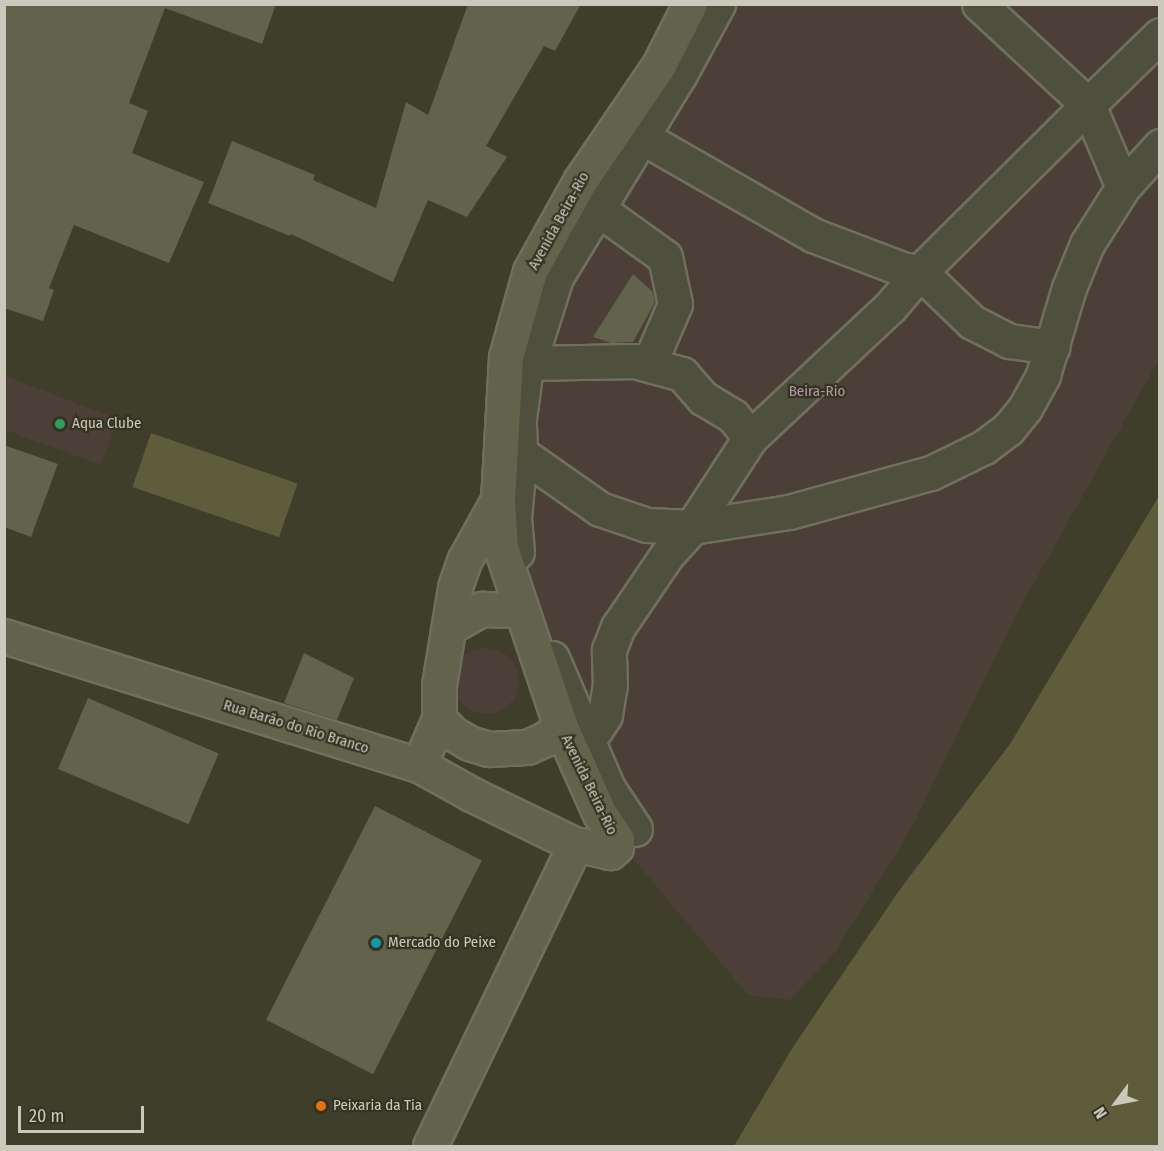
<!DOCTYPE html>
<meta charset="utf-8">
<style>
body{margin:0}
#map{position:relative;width:1164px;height:1151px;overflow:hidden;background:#3f3e2a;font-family:"Fira Sans Condensed",sans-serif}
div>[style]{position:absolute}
.green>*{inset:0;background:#4c3f38}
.round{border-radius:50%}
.water>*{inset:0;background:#5d5c3b;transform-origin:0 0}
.building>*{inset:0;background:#63624c;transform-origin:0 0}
.roads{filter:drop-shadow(2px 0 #706f5f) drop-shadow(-2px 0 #706f5f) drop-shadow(0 2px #706f5f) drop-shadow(0 -2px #706f5f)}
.street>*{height:33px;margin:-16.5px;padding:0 16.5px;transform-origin:16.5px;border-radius:16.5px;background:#4f4f3e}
.secondary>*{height:33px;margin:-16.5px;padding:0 16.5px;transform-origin:16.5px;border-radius:16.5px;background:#62624d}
.dots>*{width:16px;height:16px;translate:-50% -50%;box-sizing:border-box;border:3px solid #353423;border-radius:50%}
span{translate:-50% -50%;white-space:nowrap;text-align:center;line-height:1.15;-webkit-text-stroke:4.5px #353423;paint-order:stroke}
.street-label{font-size:15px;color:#cac9bb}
.park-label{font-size:15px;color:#b198a2}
.poi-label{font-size:15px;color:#cac9bb}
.left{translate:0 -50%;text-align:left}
.frame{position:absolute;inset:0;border:6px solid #cac9bb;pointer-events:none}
.north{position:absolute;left:1086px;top:1073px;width:60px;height:60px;-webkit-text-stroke:4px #353423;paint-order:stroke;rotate:238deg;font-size:16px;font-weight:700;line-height:24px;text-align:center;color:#cac9bb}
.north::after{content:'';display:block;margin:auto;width:21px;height:27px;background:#cac9bb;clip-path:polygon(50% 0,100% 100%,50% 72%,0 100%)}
.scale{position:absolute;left:18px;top:1106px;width:126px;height:27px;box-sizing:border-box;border:3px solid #cac9bb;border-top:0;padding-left:8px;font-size:18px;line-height:21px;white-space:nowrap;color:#cac9bb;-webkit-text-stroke:4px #353423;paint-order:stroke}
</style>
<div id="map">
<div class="green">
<i style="clip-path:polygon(718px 5px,1159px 5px,1159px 359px,1016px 615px,910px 831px,835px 952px,790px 1000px,748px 995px,609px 830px,538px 694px,507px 622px,527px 363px)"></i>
<i style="clip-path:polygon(5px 376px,118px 419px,101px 465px,5px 430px)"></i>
<i class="round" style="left:453px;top:648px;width:66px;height:66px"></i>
</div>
<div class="water">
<i style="left:151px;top:433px;width:155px;height:57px;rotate:19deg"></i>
<i style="clip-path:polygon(1159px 496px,1159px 1146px,734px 1146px,793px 1047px,898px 892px,1010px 744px)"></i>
</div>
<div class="building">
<i style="clip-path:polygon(4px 4px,276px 4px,262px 44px,165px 8px,129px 103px,148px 111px,132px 153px,204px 182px,169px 263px,74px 225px,49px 288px,54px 290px,43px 321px,4px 308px)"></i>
<i style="clip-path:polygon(468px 4px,581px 4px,555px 51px,544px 46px,486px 146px,507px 157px,467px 217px,428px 200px,393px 282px,291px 234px,290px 236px,208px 203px,232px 141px,315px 175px,313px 180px,376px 208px,406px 102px,428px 115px)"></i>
<i style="clip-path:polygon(633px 274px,653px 292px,655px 302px,633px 342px,611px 343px,593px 337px)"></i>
<i style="clip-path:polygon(4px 445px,58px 464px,31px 537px,4px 527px)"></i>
<i style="clip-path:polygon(304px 653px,354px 678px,337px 720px,284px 703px)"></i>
<i style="left:88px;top:698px;width:142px;height:77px;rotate:23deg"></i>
<i style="left:375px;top:806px;width:120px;height:240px;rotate:27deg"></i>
</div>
<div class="roads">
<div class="street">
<i style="left:979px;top:4px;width:149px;rotate:42.8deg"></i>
<i style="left:1088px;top:105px;width:100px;rotate:-44.2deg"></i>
<i style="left:1123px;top:187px;width:55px;rotate:-47.9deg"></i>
<i style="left:598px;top:209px;width:82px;rotate:35.6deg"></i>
<i style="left:665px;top:257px;width:48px;rotate:78deg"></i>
<i style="left:675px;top:304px;width:48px;rotate:113.4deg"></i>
<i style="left:527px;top:363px;width:108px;rotate:-1.1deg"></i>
<i style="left:635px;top:361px;width:49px;rotate:15.5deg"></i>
<i style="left:682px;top:374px;width:32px;rotate:49deg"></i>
<i style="left:703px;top:398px;width:35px;rotate:31deg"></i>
<i style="left:733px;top:416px;width:28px;rotate:52deg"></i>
<i style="left:520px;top:453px;width:98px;rotate:35deg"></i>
<i style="left:600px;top:509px;width:50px;rotate:18.8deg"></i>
<i style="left:647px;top:525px;width:45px;rotate:2.5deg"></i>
<i style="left:692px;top:527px;width:98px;rotate:-8.8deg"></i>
<i style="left:789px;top:512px;width:147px;rotate:-15.4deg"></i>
<i style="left:931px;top:473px;width:59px;rotate:-26.1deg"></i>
<i style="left:984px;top:447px;width:30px;rotate:-37deg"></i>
<i style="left:1008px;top:429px;width:27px;rotate:-51deg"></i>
<i style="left:1025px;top:408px;width:38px;rotate:-61deg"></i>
<i style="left:1043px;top:375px;width:91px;rotate:-73.4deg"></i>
<i style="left:1069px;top:288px;width:48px;rotate:-67.8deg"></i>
<i style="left:1087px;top:244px;width:67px;rotate:-57.7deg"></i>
<i style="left:1123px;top:187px;width:89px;rotate:-113.1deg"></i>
<i style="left:1088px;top:105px;width:237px;rotate:135.2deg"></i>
<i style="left:920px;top:272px;width:15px;rotate:-172deg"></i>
<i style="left:905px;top:270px;width:98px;rotate:-159.2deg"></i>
<i style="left:813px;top:235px;width:197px;rotate:-150.2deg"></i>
<i style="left:517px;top:552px;width:35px;rotate:-95deg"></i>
<i style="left:514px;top:517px;width:64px;rotate:-84.6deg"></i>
<i style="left:520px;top:453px;width:35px;rotate:-92deg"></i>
<i style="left:519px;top:418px;width:43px;rotate:-82.1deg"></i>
<i style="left:525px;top:375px;width:103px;rotate:-72.4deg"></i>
<i style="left:556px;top:277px;width:238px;rotate:-58.6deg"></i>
<i style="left:680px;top:74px;width:80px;rotate:-61.5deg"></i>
<i style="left:552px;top:658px;width:142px;rotate:66.7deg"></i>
<i style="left:608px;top:788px;width:49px;rotate:56.6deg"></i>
<i style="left:587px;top:742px;width:32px;rotate:-56deg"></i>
<i style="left:605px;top:715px;width:30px;rotate:-81deg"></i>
<i style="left:610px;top:685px;width:35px;rotate:-92deg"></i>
<i style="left:609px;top:650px;width:25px;rotate:-69deg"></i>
<i style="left:618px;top:627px;width:87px;rotate:-55.8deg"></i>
<i style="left:667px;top:555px;width:38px;rotate:-48deg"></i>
<i style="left:692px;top:527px;width:106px;rotate:-56.9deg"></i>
<i style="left:750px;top:438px;width:192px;rotate:-43.1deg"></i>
<i style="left:890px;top:307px;width:46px;rotate:-49.4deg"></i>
<i style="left:920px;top:272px;width:72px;rotate:43.9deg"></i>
<i style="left:972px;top:322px;width:42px;rotate:27.2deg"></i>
<i style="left:1009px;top:341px;width:44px;rotate:7.8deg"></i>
</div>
<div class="secondary">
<i style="left:449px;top:627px;width:38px;rotate:-29deg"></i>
<i style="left:482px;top:609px;width:38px;rotate:2deg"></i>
<i style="left:4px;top:636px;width:435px;rotate:17.3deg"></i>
<i style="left:419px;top:765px;width:60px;rotate:29.1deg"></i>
<i style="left:471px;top:794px;width:117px;rotate:25.9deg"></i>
<i style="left:439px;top:719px;width:19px;rotate:47deg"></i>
<i style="left:452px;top:733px;width:20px;rotate:30deg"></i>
<i style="left:469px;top:743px;width:21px;rotate:17deg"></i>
<i style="left:489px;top:749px;width:38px;rotate:-3deg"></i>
<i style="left:527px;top:747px;width:20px;rotate:-24deg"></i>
<i style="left:545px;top:739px;width:20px;rotate:-37deg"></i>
<i style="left:419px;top:765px;width:50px;rotate:-66.5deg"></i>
<i style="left:439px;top:719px;width:34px;rotate:-90deg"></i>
<i style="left:439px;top:685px;width:99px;rotate:-80.7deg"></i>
<i style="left:455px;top:587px;width:28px;rotate:-71deg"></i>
<i style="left:464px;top:561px;width:70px;rotate:-60.9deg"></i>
<i style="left:430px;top:1146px;width:330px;rotate:-64.3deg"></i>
<i style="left:573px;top:849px;width:9px;rotate:-27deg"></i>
<i style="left:581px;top:845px;width:30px;rotate:14deg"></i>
<i style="left:610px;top:852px;width:8px;rotate:-40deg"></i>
<i style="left:616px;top:847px;width:8px;rotate:-83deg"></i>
<i style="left:617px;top:839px;width:32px;rotate:-124deg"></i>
<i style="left:599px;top:812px;width:93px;rotate:-114.1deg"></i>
<i style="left:561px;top:727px;width:189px;rotate:-108.5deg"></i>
<i style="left:501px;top:548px;width:48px;rotate:-93.6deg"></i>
<i style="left:498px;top:500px;width:143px;rotate:-86.8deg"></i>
<i style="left:506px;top:357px;width:89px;rotate:-74.4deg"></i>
<i style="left:530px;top:271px;width:103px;rotate:-60.9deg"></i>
<i style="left:580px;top:181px;width:140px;rotate:-55.7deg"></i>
<i style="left:659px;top:65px;width:68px;rotate:-63.1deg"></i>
</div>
</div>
<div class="dots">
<i style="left:60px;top:424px;background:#2e9e5b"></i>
<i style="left:376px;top:943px;background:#0f9aa8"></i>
<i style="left:321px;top:1106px;background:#e8710a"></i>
</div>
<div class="street-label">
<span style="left:559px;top:221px;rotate:-61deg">Avenida Beira-Rio</span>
<span style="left:296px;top:727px;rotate:17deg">Rua Barão do Rio Branco</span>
<span style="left:589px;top:785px;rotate:64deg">Avenida Beira-Rio</span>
</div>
<div class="park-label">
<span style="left:817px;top:392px">Beira-Rio</span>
</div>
<div class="poi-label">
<span class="left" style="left:72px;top:424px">Aqua Clube</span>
<span class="left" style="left:388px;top:943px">Mercado do Peixe</span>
<span class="left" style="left:333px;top:1106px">Peixaria da Tia</span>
</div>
<div class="frame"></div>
<div class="north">N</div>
<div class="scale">20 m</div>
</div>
